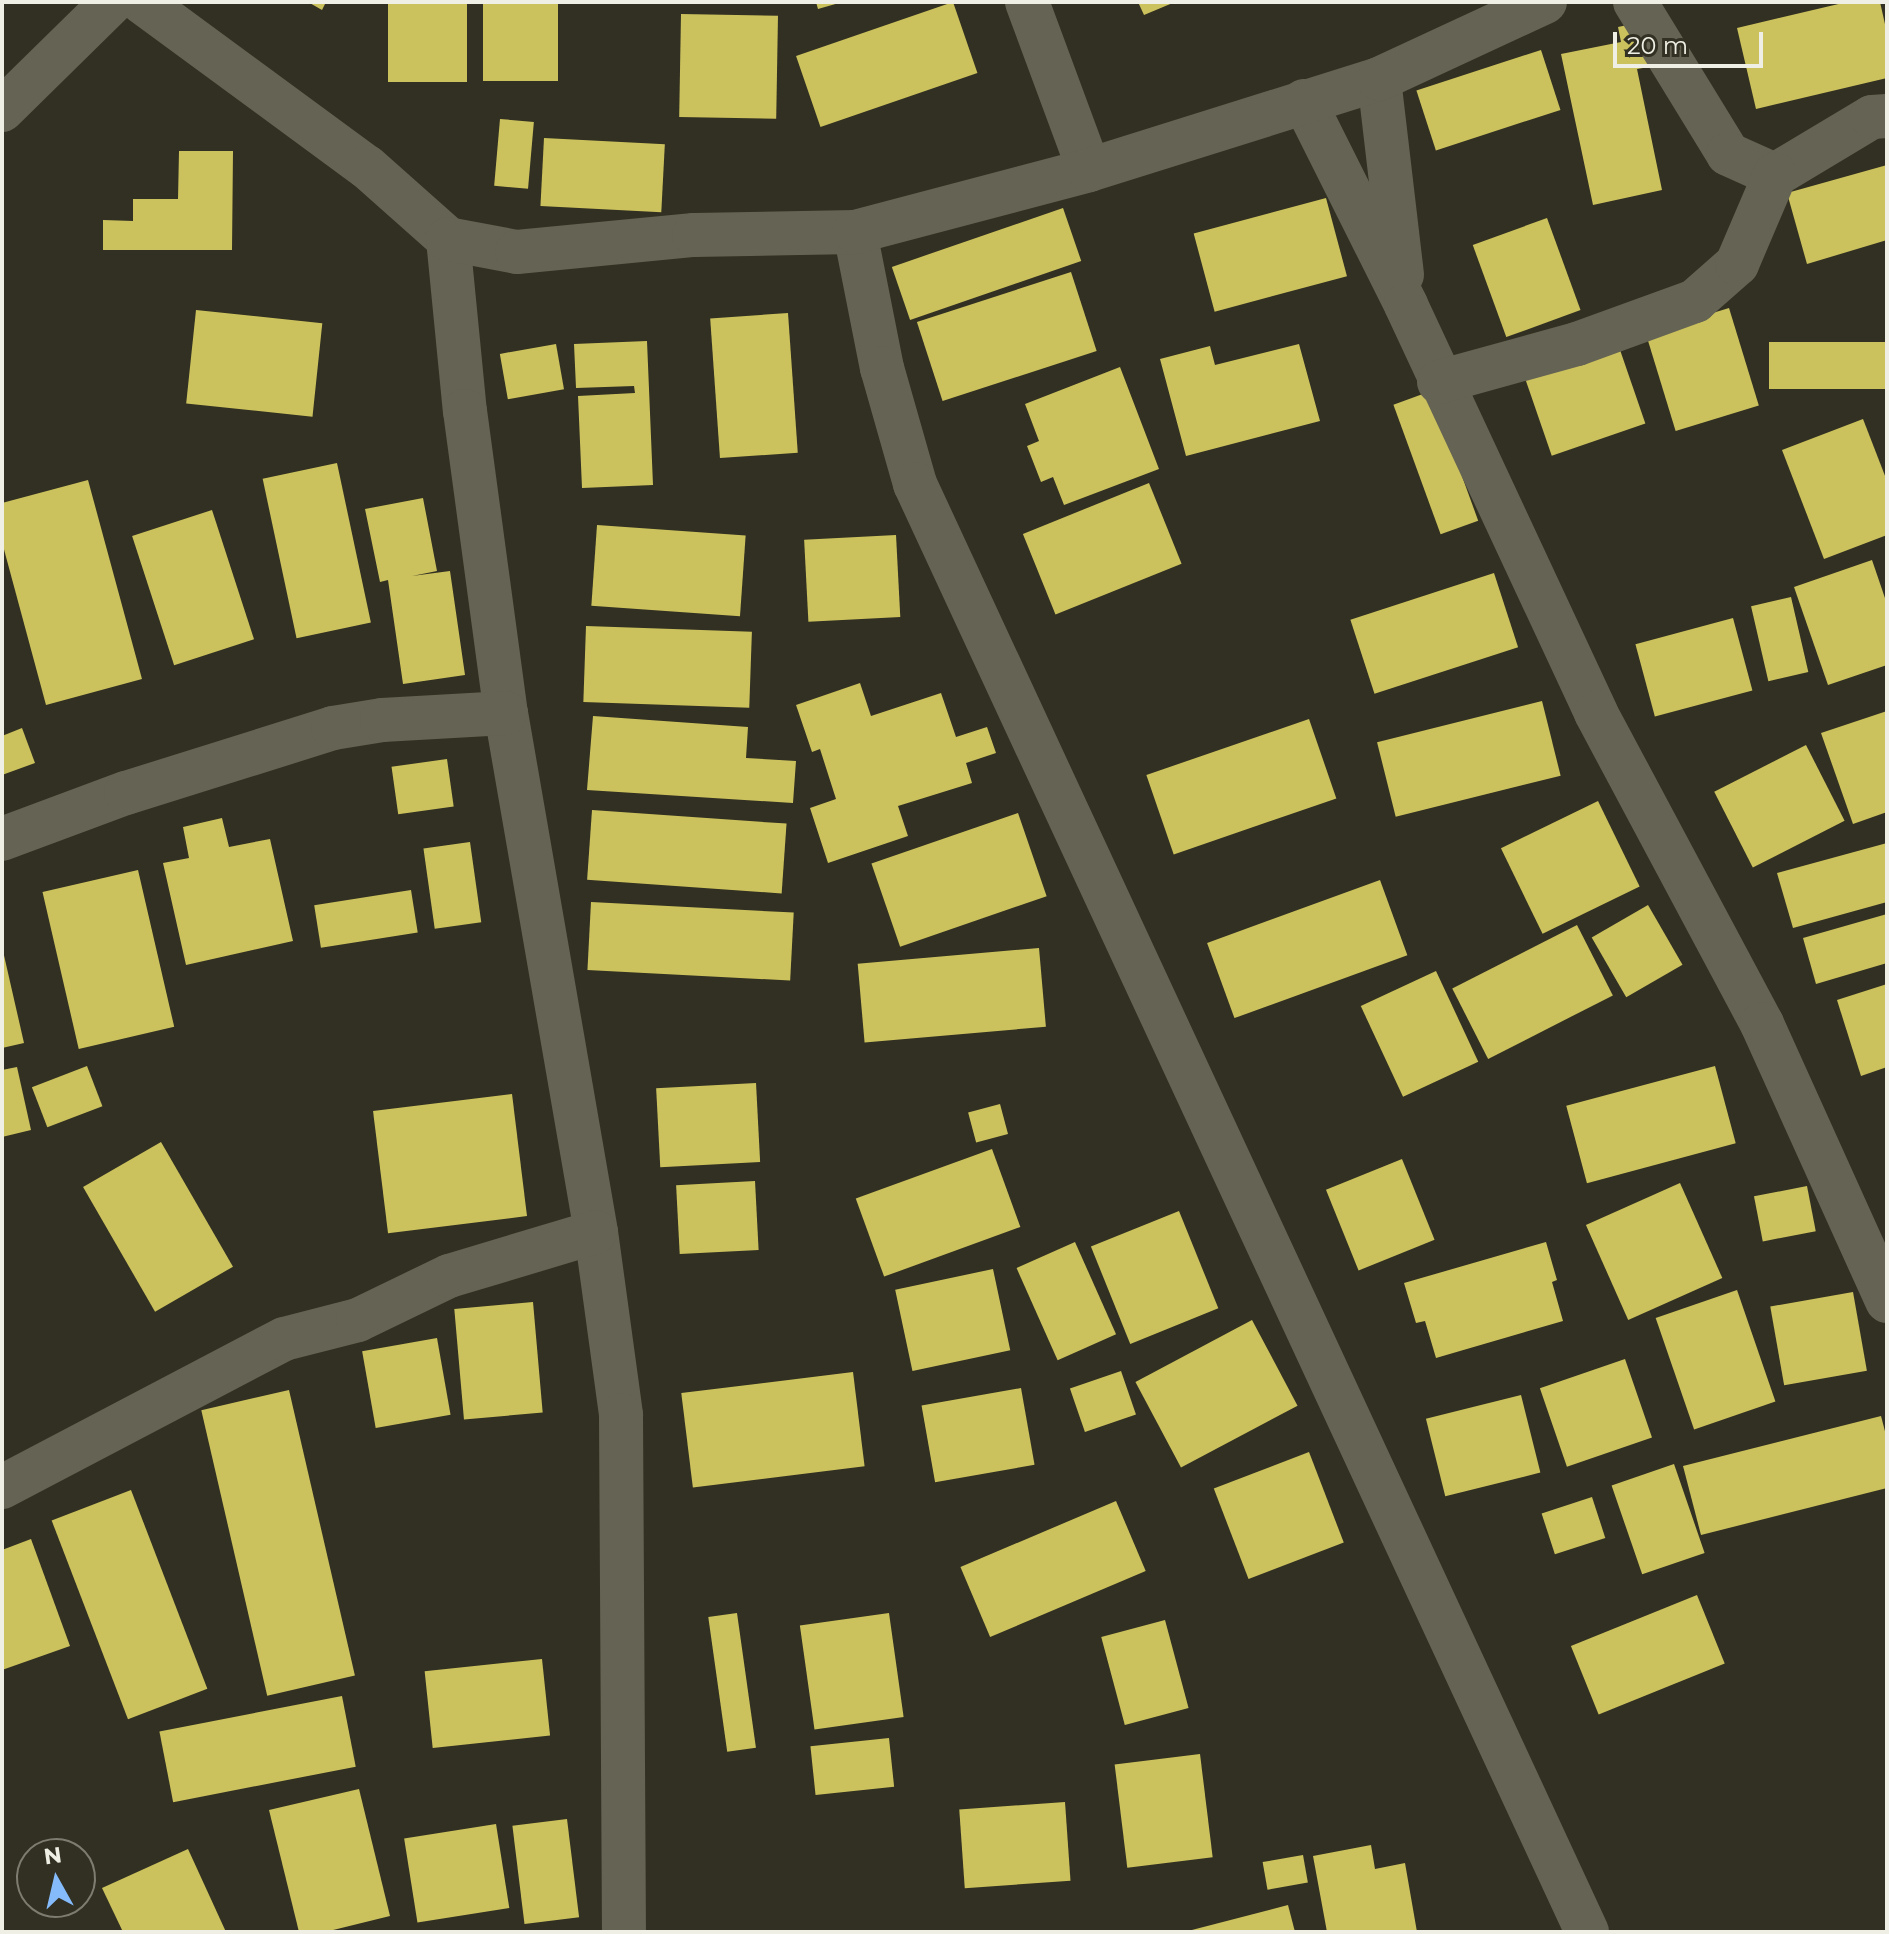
<!DOCTYPE html>
<style>
body{margin:0}
#map{position:relative;width:1889px;height:1934px;overflow:hidden;background:#323022;font-family:Montserrat,sans-serif}
div>[style]{position:absolute}
.building>*{inset:0;background:#ccc25d;transform-origin:0 0}
.minor>*{height:44px;margin:-22px;padding:0 22px;transform-origin:22px;border-radius:22px;background:#656353}
span{translate:-50% -50%;white-space:nowrap;text-align:center;line-height:1.15;-webkit-text-stroke:8px #323022;paint-order:stroke}
.frame{position:absolute;inset:0;border:4px solid #efefe5;pointer-events:none}
.north{position:absolute;left:16px;top:1838px;width:80px;height:80px;box-sizing:border-box;background:#323022;border:2px solid #7e7c70;border-radius:50%;rotate:352deg;font-size:22px;font-weight:700;line-height:32px;text-align:center;color:#efefe5}
.north::after{content:'';display:block;margin:auto;width:28px;height:36px;background:#85bbfb;clip-path:polygon(50% 0,100% 100%,50% 72%,0 100%)}
.scale{position:absolute;left:1613px;top:32px;width:150px;height:36px;box-sizing:border-box;border:4px solid #efefe5;border-top:0;padding-left:10px;font-size:24px;line-height:28px;white-space:nowrap;color:#efefe5;-webkit-text-stroke:6px #323022;paint-order:stroke}
</style>
<div id="map">
<div class="building">
<i style="clip-path:polygon(308px 2px,326px 2px,322px 10px)"></i>
<i style="left:388px;top:2px;width:79px;height:80px"></i>
<i style="left:483px;top:2px;width:75px;height:79px"></i>
<i style="clip-path:polygon(816px 2px,839px 2px,839px 3px,818px 9px)"></i>
<i style="left:953px;top:2px;width:75px;height:166px;rotate:71deg"></i>
<i style="clip-path:polygon(1138px 2px,1175px 2px,1144px 15px)"></i>
<i style="clip-path:polygon(1847px 2px,1880px 2px,1887px 33px,1887px 78px,1756px 109px,1737px 28px)"></i>
<i style="left:681px;top:14px;width:97px;height:103px;rotate:1deg"></i>
<i style="clip-path:polygon(1646px 21px,1655px 66px,1637px 69px,1662px 190px,1593px 205px,1561px 54px,1621px 42px,1618px 27px)"></i>
<i style="left:1541px;top:50px;width:63px;height:131px;rotate:72deg"></i>
<i style="left:500px;top:119px;width:34px;height:67px;rotate:5deg"></i>
<i style="left:544px;top:138px;width:121px;height:68px;rotate:3deg"></i>
<i style="clip-path:polygon(179px 151px,233px 151px,232px 250px,103px 250px,103px 220px,133px 221px,133px 199px,178px 199px)"></i>
<i style="clip-path:polygon(1887px 165px,1887px 240px,1807px 264px,1787px 193px)"></i>
<i style="left:1326px;top:198px;width:81px;height:137px;rotate:75deg"></i>
<i style="left:1063px;top:208px;width:56px;height:181px;rotate:71deg"></i>
<i style="left:1547px;top:218px;width:98px;height:79px;rotate:70deg"></i>
<i style="left:1071px;top:272px;width:83px;height:162px;rotate:72deg"></i>
<i style="left:1729px;top:308px;width:102px;height:87px;rotate:73deg"></i>
<i style="left:196px;top:310px;width:127px;height:94px;rotate:6deg"></i>
<i style="left:788px;top:313px;width:140px;height:78px;rotate:86deg"></i>
<i style="clip-path:polygon(647px 341px,653px 485px,582px 488px,578px 396px,635px 393px,634px 386px,576px 388px,574px 344px)"></i>
<i style="left:1887px;top:342px;width:47px;height:118px;rotate:90deg"></i>
<i style="left:556px;top:344px;width:46px;height:57px;rotate:80deg"></i>
<i style="clip-path:polygon(1299px 344px,1320px 421px,1186px 456px,1160px 359px,1210px 346px,1215px 365px)"></i>
<i style="left:1619px;top:347px;width:81px;height:99px;rotate:71deg"></i>
<i style="clip-path:polygon(1120px 367px,1159px 469px,1064px 505px,1053px 477px,1041px 482px,1027px 446px,1039px 441px,1025px 404px)"></i>
<i style="left:1431px;top:391px;width:138px;height:40px;rotate:70deg"></i>
<i style="clip-path:polygon(1863px 419px,1887px 481px,1887px 535px,1824px 559px,1782px 450px)"></i>
<i style="left:337px;top:463px;width:163px;height:76px;rotate:78deg"></i>
<i style="clip-path:polygon(88px 480px,142px 679px,46px 705px,2px 542px,2px 503px)"></i>
<i style="left:1149px;top:483px;width:87px;height:136px;rotate:68deg"></i>
<i style="clip-path:polygon(423px 498px,437px 571px,412px 576px,450px 571px,465px 675px,403px 684px,388px 580px,380px 582px,365px 509px)"></i>
<i style="left:212px;top:510px;width:136px;height:84px;rotate:72deg"></i>
<i style="left:597px;top:525px;width:149px;height:81px;rotate:4deg"></i>
<i style="left:896px;top:535px;width:82px;height:92px;rotate:87deg"></i>
<i style="clip-path:polygon(1872px 560px,1887px 604px,1887px 665px,1828px 685px,1794px 587px)"></i>
<i style="left:1494px;top:573px;width:78px;height:151px;rotate:72deg"></i>
<i style="left:1791px;top:597px;width:77px;height:41px;rotate:77deg"></i>
<i style="left:1733px;top:618px;width:75px;height:101px;rotate:75deg"></i>
<i style="left:586px;top:626px;width:166px;height:76px;rotate:2deg"></i>
<i style="clip-path:polygon(860px 683px,871px 716px,941px 693px,956px 737px,987px 727px,996px 753px,966px 763px,972px 783px,898px 806px,908px 836px,828px 863px,810px 808px,836px 799px,820px 749px,812px 752px,796px 705px)"></i>
<i style="left:1542px;top:701px;width:77px;height:170px;rotate:76deg"></i>
<i style="clip-path:polygon(1887px 711px,1887px 812px,1853px 824px,1821px 733px)"></i>
<i style="clip-path:polygon(593px 716px,748px 727px,746px 758px,796px 761px,793px 803px,587px 790px)"></i>
<i style="left:1309px;top:719px;width:84px;height:172px;rotate:71deg"></i>
<i style="clip-path:polygon(22px 728px,35px 763px,2px 775px,2px 736px)"></i>
<i style="left:1806px;top:745px;width:85px;height:103px;rotate:63deg"></i>
<i style="left:447px;top:759px;width:48px;height:56px;rotate:82deg"></i>
<i style="left:1598px;top:801px;width:95px;height:108px;rotate:64deg"></i>
<i style="left:592px;top:810px;width:195px;height:70px;rotate:4deg"></i>
<i style="left:1018px;top:813px;width:88px;height:155px;rotate:71deg"></i>
<i style="clip-path:polygon(222px 818px,229px 847px,270px 839px,293px 941px,186px 965px,163px 863px,189px 858px,183px 827px)"></i>
<i style="left:470px;top:842px;width:81px;height:47px;rotate:82deg"></i>
<i style="clip-path:polygon(1887px 843px,1887px 902px,1793px 928px,1777px 873px)"></i>
<i style="left:138px;top:870px;width:161px;height:98px;rotate:77deg"></i>
<i style="left:1380px;top:880px;width:80px;height:184px;rotate:70deg"></i>
<i style="left:411px;top:890px;width:43px;height:98px;rotate:81deg"></i>
<i style="left:591px;top:902px;width:203px;height:68px;rotate:3deg"></i>
<i style="left:1648px;top:905px;width:69px;height:65px;rotate:60deg"></i>
<i style="clip-path:polygon(1887px 914px,1887px 963px,1816px 984px,1803px 938px)"></i>
<i style="left:1577px;top:925px;width:79px;height:140px;rotate:63deg"></i>
<i style="left:1039px;top:948px;width:79px;height:182px;rotate:85deg"></i>
<i style="clip-path:polygon(3px 951px,24px 1043px,2px 1048px,2px 952px)"></i>
<i style="left:1436px;top:971px;width:100px;height:83px;rotate:65deg"></i>
<i style="clip-path:polygon(1887px 984px,1887px 1067px,1861px 1076px,1837px 1000px)"></i>
<i style="left:87px;top:1066px;width:43px;height:59px;rotate:69deg"></i>
<i style="left:1715px;top:1066px;width:80px;height:154px;rotate:75deg"></i>
<i style="clip-path:polygon(17px 1067px,31px 1130px,2px 1137px,2px 1070px)"></i>
<i style="left:756px;top:1083px;width:79px;height:100px;rotate:87deg"></i>
<i style="left:512px;top:1094px;width:123px;height:140px;rotate:83deg"></i>
<i style="left:1000px;top:1104px;width:31px;height:33px;rotate:75deg"></i>
<i style="left:161px;top:1142px;width:144px;height:90px;rotate:60deg"></i>
<i style="left:992px;top:1149px;width:83px;height:145px;rotate:70deg"></i>
<i style="left:1402px;top:1159px;width:87px;height:82px;rotate:68deg"></i>
<i style="left:755px;top:1181px;width:69px;height:79px;rotate:87deg"></i>
<i style="left:1680px;top:1183px;width:104px;height:103px;rotate:66deg"></i>
<i style="left:1807px;top:1186px;width:46px;height:54px;rotate:79deg"></i>
<i style="left:1179px;top:1211px;width:105px;height:95px;rotate:68deg"></i>
<i style="left:1075px;top:1242px;width:101px;height:64px;rotate:66deg"></i>
<i style="clip-path:polygon(1546px 1242px,1557px 1280px,1552px 1282px,1563px 1321px,1436px 1358px,1425px 1321px,1416px 1323px,1404px 1283px)"></i>
<i style="left:993px;top:1269px;width:83px;height:100px;rotate:78deg"></i>
<i style="left:1737px;top:1290px;width:118px;height:86px;rotate:71deg"></i>
<i style="left:1853px;top:1292px;width:80px;height:84px;rotate:80deg"></i>
<i style="left:533px;top:1302px;width:111px;height:79px;rotate:85deg"></i>
<i style="left:1252px;top:1320px;width:97px;height:132px;rotate:62deg"></i>
<i style="left:437px;top:1338px;width:78px;height:76px;rotate:80deg"></i>
<i style="left:1625px;top:1359px;width:83px;height:90px;rotate:71deg"></i>
<i style="left:1121px;top:1371px;width:46px;height:54px;rotate:71deg"></i>
<i style="left:853px;top:1372px;width:95px;height:173px;rotate:83deg"></i>
<i style="left:1021px;top:1388px;width:78px;height:101px;rotate:80deg"></i>
<i style="left:289px;top:1390px;width:293px;height:90px;rotate:77deg"></i>
<i style="left:1521px;top:1395px;width:80px;height:98px;rotate:76deg"></i>
<i style="clip-path:polygon(1881px 1416px,1887px 1439px,1887px 1488px,1701px 1535px,1683px 1466px)"></i>
<i style="left:1309px;top:1452px;width:97px;height:102px;rotate:69deg"></i>
<i style="left:1674px;top:1464px;width:94px;height:66px;rotate:71deg"></i>
<i style="left:131px;top:1490px;width:213px;height:85px;rotate:69deg"></i>
<i style="left:1592px;top:1497px;width:43px;height:53px;rotate:72deg"></i>
<i style="left:1116px;top:1501px;width:76px;height:169px;rotate:67deg"></i>
<i style="clip-path:polygon(31px 1539px,70px 1646px,2px 1670px,2px 1550px)"></i>
<i style="left:1697px;top:1595px;width:74px;height:136px;rotate:68deg"></i>
<i style="left:737px;top:1613px;width:136px;height:29px;rotate:82deg"></i>
<i style="left:889px;top:1613px;width:105px;height:90px;rotate:82deg"></i>
<i style="left:1165px;top:1620px;width:91px;height:66px;rotate:75deg"></i>
<i style="left:542px;top:1659px;width:77px;height:118px;rotate:84deg"></i>
<i style="left:342px;top:1696px;width:72px;height:186px;rotate:79deg"></i>
<i style="left:889px;top:1738px;width:49px;height:79px;rotate:84deg"></i>
<i style="left:1200px;top:1754px;width:104px;height:86px;rotate:83deg"></i>
<i style="clip-path:polygon(359px 1789px,390px 1916px,325px 1932px,299px 1932px,269px 1810px)"></i>
<i style="left:1065px;top:1802px;width:79px;height:106px;rotate:86deg"></i>
<i style="left:567px;top:1819px;width:99px;height:55px;rotate:83deg"></i>
<i style="left:496px;top:1824px;width:85px;height:93px;rotate:81deg"></i>
<i style="clip-path:polygon(1371px 1845px,1375px 1869px,1405px 1863px,1417px 1932px,1327px 1932px,1313px 1856px)"></i>
<i style="clip-path:polygon(188px 1849px,226px 1932px,123px 1932px,102px 1888px)"></i>
<i style="left:1303px;top:1855px;width:28px;height:41px;rotate:80deg"></i>
<i style="clip-path:polygon(1288px 1905px,1295px 1932px,1188px 1932px,1188px 1931px)"></i>
</div>
<div class="minor">
<i style="left:142px;top:2px;width:279px;rotate:36.3deg"></i>
<i style="left:367px;top:167px;width:108px;rotate:41.6deg"></i>
<i style="left:448px;top:239px;width:173px;rotate:84.4deg"></i>
<i style="left:465px;top:411px;width:305px;rotate:82.3deg"></i>
<i style="left:506px;top:713px;width:527px;rotate:80.16deg"></i>
<i style="left:596px;top:1232px;width:185px;rotate:82.2deg"></i>
<i style="left:621px;top:1415px;width:517px;rotate:89.67deg"></i>
<i style="left:1027px;top:2px;width:179px;rotate:69.7deg"></i>
<i style="left:1635px;top:2px;width:178px;rotate:58.5deg"></i>
<i style="left:1728px;top:154px;width:51px;rotate:24.1deg"></i>
<i style="left:1775px;top:175px;width:113px;rotate:-30.9deg"></i>
<i style="left:1872px;top:117px;width:15px;rotate:-4deg"></i>
<i style="left:1379px;top:79px;width:197px;rotate:83.3deg"></i>
<i style="left:1304px;top:101px;width:228px;rotate:63.4deg"></i>
<i style="left:1406px;top:305px;width:450px;rotate:65deg"></i>
<i style="left:1596px;top:713px;width:353px;rotate:61.9deg"></i>
<i style="left:1762px;top:1024px;width:304px;rotate:65.7deg"></i>
<i style="left:2px;top:110px;width:154px;rotate:-44.5deg"></i>
<i style="left:855px;top:232px;width:139px;rotate:78.8deg"></i>
<i style="left:882px;top:368px;width:121px;rotate:74.1deg"></i>
<i style="left:915px;top:484px;width:1596px;rotate:65.1deg"></i>
<i style="left:448px;top:239px;width:70px;rotate:10.7deg"></i>
<i style="left:517px;top:252px;width:178px;rotate:-5.5deg"></i>
<i style="left:694px;top:235px;width:161px;rotate:-1.1deg"></i>
<i style="left:855px;top:232px;width:242px;rotate:-14.8deg"></i>
<i style="left:1089px;top:170px;width:304px;rotate:-17.4deg"></i>
<i style="left:1379px;top:79px;width:183px;rotate:-24.9deg"></i>
<i style="left:1439px;top:382px;width:143px;rotate:-15.4deg"></i>
<i style="left:1577px;top:344px;width:126px;rotate:-20deg"></i>
<i style="left:1695px;top:301px;width:56px;rotate:-41.4deg"></i>
<i style="left:1737px;top:264px;width:97px;rotate:-66.9deg"></i>
<i style="left:2px;top:839px;width:132px;rotate:-20.4deg"></i>
<i style="left:126px;top:793px;width:217px;rotate:-17.4deg"></i>
<i style="left:333px;top:728px;width:50px;rotate:-9.3deg"></i>
<i style="left:382px;top:720px;width:124px;rotate:-3.2deg"></i>
<i style="left:2px;top:1487px;width:318px;rotate:-27.7deg"></i>
<i style="left:284px;top:1339px;width:76px;rotate:-14.4deg"></i>
<i style="left:358px;top:1320px;width:101px;rotate:-25.8deg"></i>
<i style="left:449px;top:1276px;width:153px;rotate:-16.7deg"></i>
</div>
<div class="frame"></div>
<div class="north">N</div>
<div class="scale">20 m</div>
</div>
